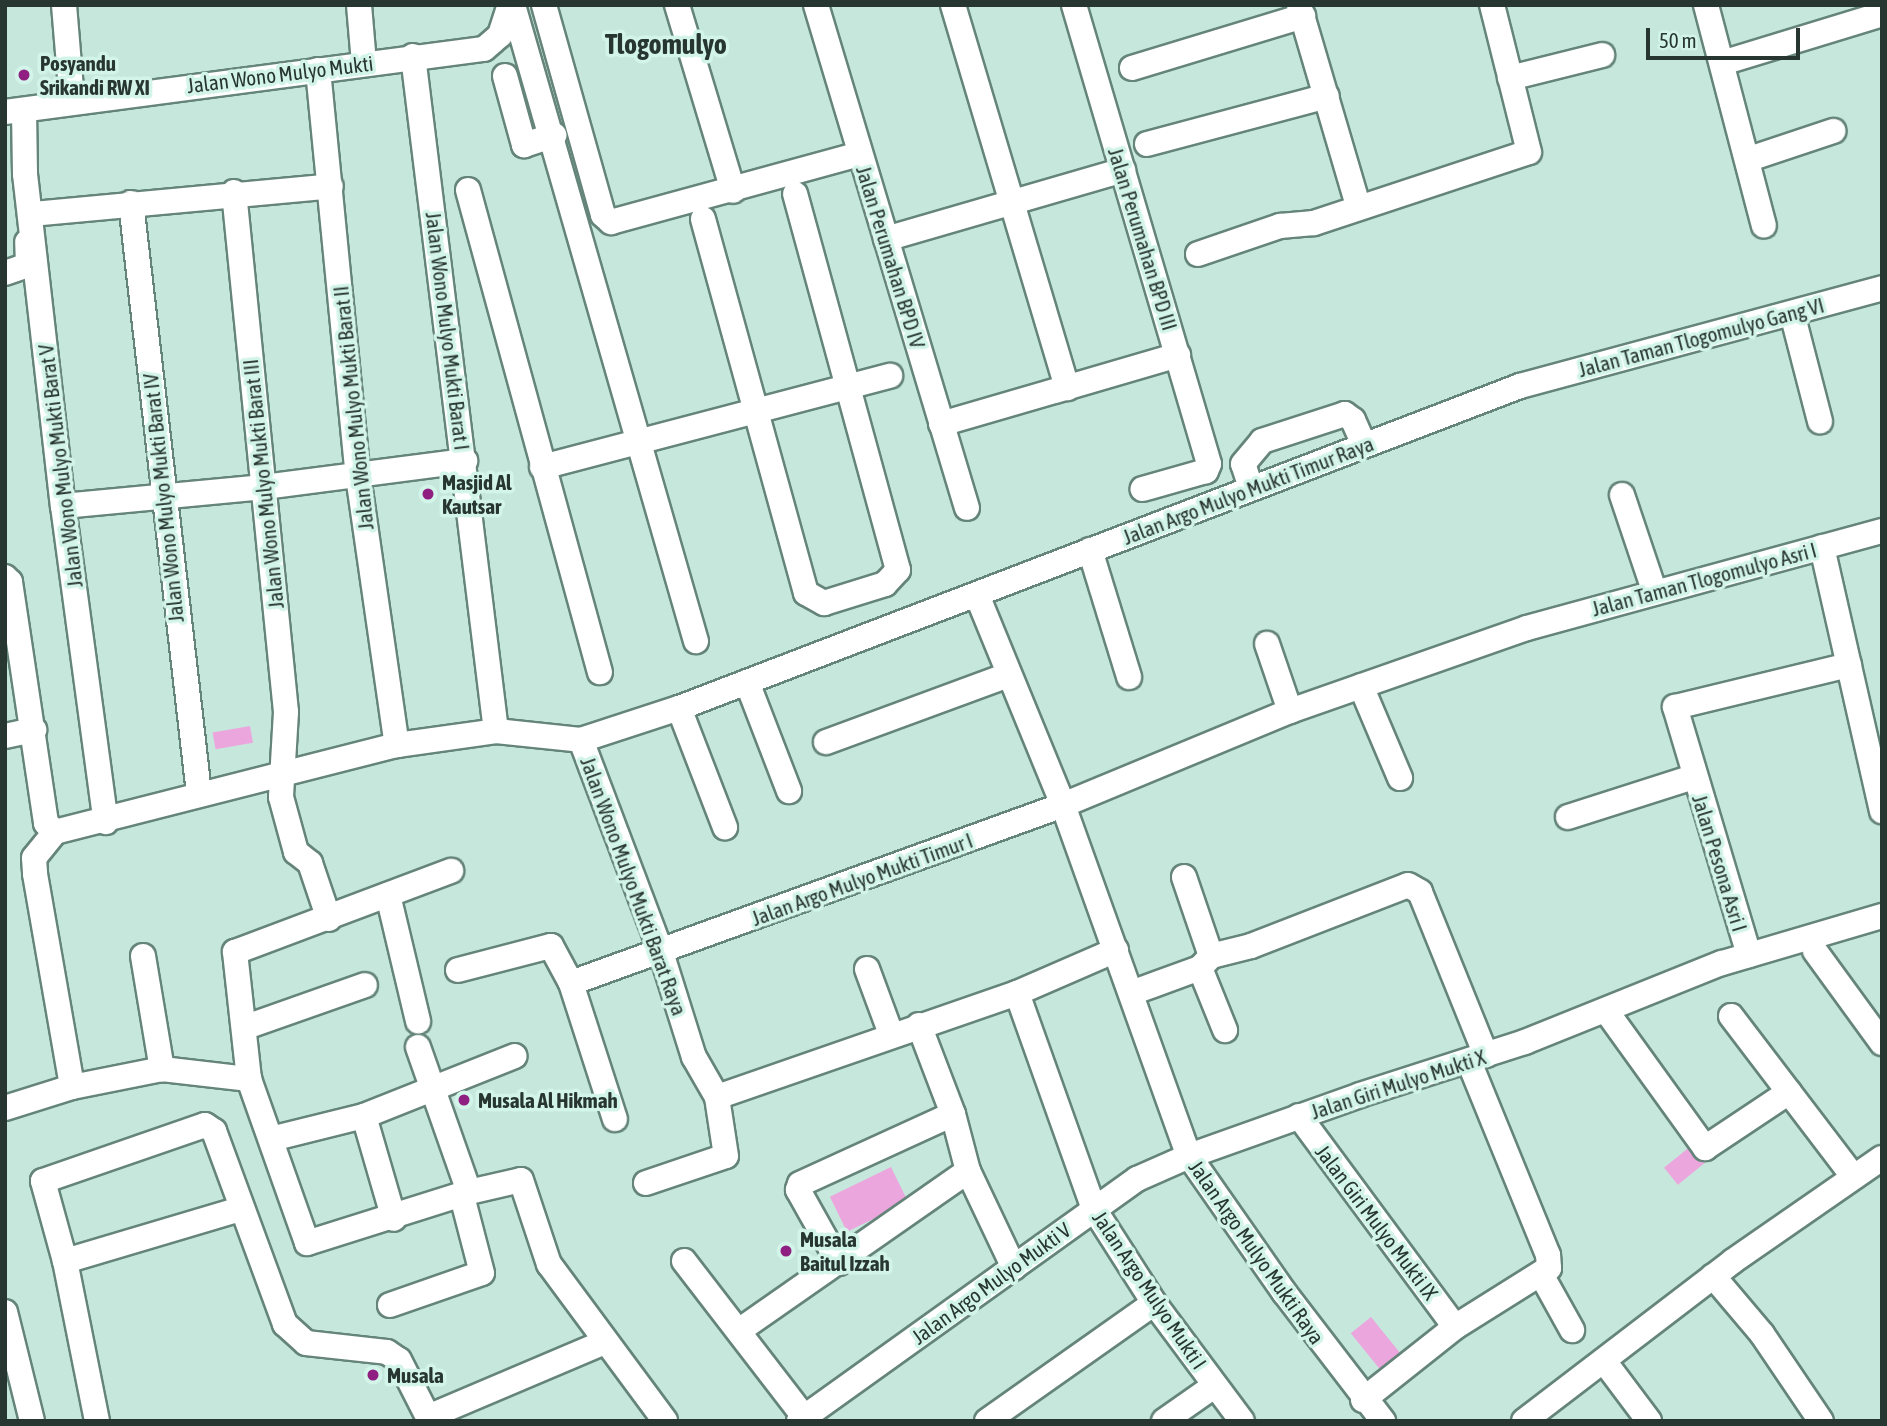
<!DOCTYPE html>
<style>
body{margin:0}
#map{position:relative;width:1887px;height:1426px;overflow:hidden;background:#c6e7dc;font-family:"Asap Condensed",sans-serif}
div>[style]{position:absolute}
.green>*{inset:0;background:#eca6de;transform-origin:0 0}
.roads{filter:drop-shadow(2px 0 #65847a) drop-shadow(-2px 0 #65847a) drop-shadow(0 2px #65847a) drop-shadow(0 -2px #65847a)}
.minor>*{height:24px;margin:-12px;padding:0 12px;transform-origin:12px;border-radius:12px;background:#fff}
.dots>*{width:19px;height:19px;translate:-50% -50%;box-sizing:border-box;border:4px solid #d3f4e9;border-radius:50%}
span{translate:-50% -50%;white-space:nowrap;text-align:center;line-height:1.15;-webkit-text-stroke:7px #d3f4e9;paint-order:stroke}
.poi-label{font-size:21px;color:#283631;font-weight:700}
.left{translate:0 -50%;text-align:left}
.street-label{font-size:21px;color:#283631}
.district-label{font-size:28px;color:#283631;font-weight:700}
.frame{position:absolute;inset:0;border:7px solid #283631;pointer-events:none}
.scale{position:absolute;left:1646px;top:28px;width:154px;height:32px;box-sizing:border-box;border:4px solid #283631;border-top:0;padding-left:9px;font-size:21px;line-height:24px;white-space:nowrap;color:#283631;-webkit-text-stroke:5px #d3f4e9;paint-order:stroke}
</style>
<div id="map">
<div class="green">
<i style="left:250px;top:726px;width:17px;height:38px;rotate:80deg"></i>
<i style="left:1692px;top:1145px;width:22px;height:36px;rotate:51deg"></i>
<i style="left:891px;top:1167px;width:39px;height:68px;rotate:64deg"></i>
<i style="left:1371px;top:1317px;width:60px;height:26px;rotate:51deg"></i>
</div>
<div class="roads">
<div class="minor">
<i style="left:64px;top:5px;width:95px;rotate:85.2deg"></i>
<i style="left:359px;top:5px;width:58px;rotate:85.1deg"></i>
<i style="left:513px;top:5px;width:662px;rotate:73.95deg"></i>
<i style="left:544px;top:5px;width:218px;rotate:74.3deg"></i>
<i style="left:603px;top:215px;width:11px;rotate:41deg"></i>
<i style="left:611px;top:222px;width:258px;rotate:-15.3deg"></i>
<i style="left:677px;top:5px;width:194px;rotate:73.2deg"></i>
<i style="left:816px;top:5px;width:525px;rotate:73.29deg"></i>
<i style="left:953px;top:5px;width:400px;rotate:73.4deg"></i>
<i style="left:1074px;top:5px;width:478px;rotate:73.6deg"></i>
<i style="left:1209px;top:464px;width:8px;rotate:113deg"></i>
<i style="left:1206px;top:471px;width:66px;rotate:164.1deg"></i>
<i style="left:1299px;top:5px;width:209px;rotate:73.6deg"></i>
<i style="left:1706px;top:5px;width:228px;rotate:75.3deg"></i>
<i style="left:413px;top:56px;width:680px;rotate:82.99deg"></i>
<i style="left:1722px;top:63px;width:167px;rotate:-17deg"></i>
<i style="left:1132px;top:68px;width:179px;rotate:-16.9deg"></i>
<i style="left:318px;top:70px;width:408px;rotate:84.4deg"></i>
<i style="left:358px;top:476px;width:272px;rotate:81.8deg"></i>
<i style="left:505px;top:76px;width:72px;rotate:74.6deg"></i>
<i style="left:524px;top:145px;width:32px;rotate:-18deg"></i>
<i style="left:1510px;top:78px;width:95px;rotate:-14deg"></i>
<i style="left:24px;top:110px;width:64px;rotate:89.1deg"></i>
<i style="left:25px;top:174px;width:334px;rotate:83.5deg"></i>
<i style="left:63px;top:506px;width:319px;rotate:82.3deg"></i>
<i style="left:5px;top:112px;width:483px;rotate:-7.5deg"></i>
<i style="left:484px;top:49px;width:21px;rotate:-41deg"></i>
<i style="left:500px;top:35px;width:32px;rotate:-72deg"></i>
<i style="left:1147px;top:144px;width:186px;rotate:-14.9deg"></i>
<i style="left:1749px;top:159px;width:89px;rotate:-18.4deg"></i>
<i style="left:468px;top:190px;width:500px;rotate:74.7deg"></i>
<i style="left:234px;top:192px;width:523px;rotate:84.29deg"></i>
<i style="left:286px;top:712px;width:85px;rotate:93.4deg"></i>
<i style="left:281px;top:797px;width:57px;rotate:74.7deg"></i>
<i style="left:296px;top:852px;width:18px;rotate:38deg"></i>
<i style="left:310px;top:863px;width:59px;rotate:71.3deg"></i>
<i style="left:131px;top:203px;width:594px;rotate:83.43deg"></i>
<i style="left:32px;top:214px;width:300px;rotate:-5.3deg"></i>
<i style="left:703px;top:219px;width:388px;rotate:74.6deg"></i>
<i style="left:806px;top:593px;width:21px;rotate:29deg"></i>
<i style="left:824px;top:603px;width:64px;rotate:-17.3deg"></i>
<i style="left:885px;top:584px;width:19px;rotate:-47deg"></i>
<i style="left:898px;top:570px;width:390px;rotate:-105.3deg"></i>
<i style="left:886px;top:239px;width:247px;rotate:-16.2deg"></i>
<i style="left:1198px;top:254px;width:87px;rotate:-18.9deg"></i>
<i style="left:1280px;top:226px;width:34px;rotate:-5deg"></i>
<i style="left:1314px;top:223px;width:226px;rotate:-18.3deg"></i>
<i style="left:1529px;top:152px;width:152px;rotate:-104.1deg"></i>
<i style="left:5px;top:273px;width:24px;rotate:-19deg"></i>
<i style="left:28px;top:265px;width:23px;rotate:-92deg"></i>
<i style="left:1792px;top:313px;width:112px;rotate:75.5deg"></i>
<i style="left:941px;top:424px;width:247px;rotate:-16.2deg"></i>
<i style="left:542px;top:467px;width:360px;rotate:-14.7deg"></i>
<i style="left:1251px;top:488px;width:25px;rotate:-108deg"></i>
<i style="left:1243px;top:464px;width:30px;rotate:-50deg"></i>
<i style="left:1262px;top:441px;width:87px;rotate:-18deg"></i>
<i style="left:1345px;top:414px;width:10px;rotate:37deg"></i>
<i style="left:1353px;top:420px;width:27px;rotate:66deg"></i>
<i style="left:1622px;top:495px;width:103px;rotate:71.4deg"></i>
<i style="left:63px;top:506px;width:202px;rotate:-5.4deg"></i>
<i style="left:264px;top:487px;width:203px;rotate:-7.4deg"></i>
<i style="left:1822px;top:547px;width:271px;rotate:77.2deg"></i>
<i style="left:1090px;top:550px;width:133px;rotate:72.9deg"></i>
<i style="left:5px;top:577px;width:7px;rotate:45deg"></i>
<i style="left:10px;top:582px;width:244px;rotate:81.5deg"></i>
<i style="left:46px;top:823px;width:13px;rotate:45deg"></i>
<i style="left:55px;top:832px;width:33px;rotate:129deg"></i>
<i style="left:34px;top:858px;width:16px;rotate:86deg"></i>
<i style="left:35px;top:874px;width:216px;rotate:80.1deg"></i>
<i style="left:977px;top:595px;width:227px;rotate:67.7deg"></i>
<i style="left:1063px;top:805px;width:373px;rotate:70.3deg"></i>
<i style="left:1189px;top:1156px;width:166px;rotate:55.1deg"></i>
<i style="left:1284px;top:1292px;width:163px;rotate:52.5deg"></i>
<i style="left:747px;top:682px;width:117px;rotate:68.9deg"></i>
<i style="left:1361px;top:686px;width:100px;rotate:67deg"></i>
<i style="left:679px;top:708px;width:128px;rotate:68.9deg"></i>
<i style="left:1290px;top:711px;width:251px;rotate:-19.3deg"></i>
<i style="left:1527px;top:628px;width:368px;rotate:-15.3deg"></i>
<i style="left:5px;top:736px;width:30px;rotate:-12deg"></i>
<i style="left:581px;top:740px;width:227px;rotate:69.3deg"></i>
<i style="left:661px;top:952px;width:110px;rotate:72.6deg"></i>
<i style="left:694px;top:1057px;width:46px;rotate:60.1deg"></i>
<i style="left:717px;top:1097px;width:318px;rotate:-19.1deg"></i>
<i style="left:1017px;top:993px;width:108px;rotate:-23.5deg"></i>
<i style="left:826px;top:742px;width:194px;rotate:-20.2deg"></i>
<i style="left:1568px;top:817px;width:131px;rotate:-17.7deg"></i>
<i style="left:55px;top:832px;width:353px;rotate:-14.3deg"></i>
<i style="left:397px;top:745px;width:100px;rotate:-8deg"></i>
<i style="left:496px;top:731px;width:85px;rotate:6deg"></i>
<i style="left:581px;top:740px;width:103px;rotate:-18.1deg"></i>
<i style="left:679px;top:708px;width:901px;rotate:-20.95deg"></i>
<i style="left:1520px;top:386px;width:375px;rotate:-15.1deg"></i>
<i style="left:1184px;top:877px;width:83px;rotate:71.1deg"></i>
<i style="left:388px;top:895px;width:130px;rotate:76.6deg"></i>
<i style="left:1815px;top:951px;width:114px;rotate:53.9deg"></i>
<i style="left:1749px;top:955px;width:259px;rotate:-106.6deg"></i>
<i style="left:1675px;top:707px;width:179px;rotate:-13.6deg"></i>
<i style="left:143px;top:956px;width:115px;rotate:80.5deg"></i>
<i style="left:1200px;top:968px;width:67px;rotate:68deg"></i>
<i style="left:867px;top:969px;width:69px;rotate:69.7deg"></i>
<i style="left:458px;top:970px;width:96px;rotate:-14.5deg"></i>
<i style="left:551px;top:946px;width:42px;rotate:61.6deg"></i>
<i style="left:571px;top:983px;width:523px;rotate:-19.89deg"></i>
<i style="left:1063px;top:805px;width:246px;rotate:-22.5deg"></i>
<i style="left:1290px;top:711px;width:71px;rotate:-108.9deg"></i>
<i style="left:571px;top:983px;width:143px;rotate:72.1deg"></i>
<i style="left:1134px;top:992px;width:70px;rotate:-20deg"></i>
<i style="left:1200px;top:968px;width:16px;rotate:-47deg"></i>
<i style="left:1211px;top:956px;width:41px;rotate:-14deg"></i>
<i style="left:1251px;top:946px;width:168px;rotate:-21.2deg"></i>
<i style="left:1408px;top:885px;width:14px;rotate:30deg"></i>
<i style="left:1420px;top:892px;width:176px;rotate:68deg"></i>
<i style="left:1017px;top:993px;width:229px;rotate:70.4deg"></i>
<i style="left:1094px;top:1209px;width:112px;rotate:57.4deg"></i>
<i style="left:1154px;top:1303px;width:147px;rotate:53.3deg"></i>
<i style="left:1607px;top:1012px;width:168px;rotate:54.2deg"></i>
<i style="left:1705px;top:1148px;width:101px;rotate:-33.7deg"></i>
<i style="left:1731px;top:1016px;width:201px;rotate:52.7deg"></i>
<i style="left:919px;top:1025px;width:95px;rotate:69.1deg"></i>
<i style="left:953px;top:1114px;width:59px;rotate:75.3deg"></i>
<i style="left:968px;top:1171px;width:107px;rotate:64.6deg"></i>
<i style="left:246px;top:1027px;width:126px;rotate:-19.4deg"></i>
<i style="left:418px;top:1047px;width:154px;rotate:70.6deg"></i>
<i style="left:249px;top:1079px;width:174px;rotate:70.5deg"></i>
<i style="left:307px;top:1243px;width:170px;rotate:-17.5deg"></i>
<i style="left:469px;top:1192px;width:53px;rotate:-13deg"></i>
<i style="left:521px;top:1180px;width:89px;rotate:71.6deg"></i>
<i style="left:549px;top:1264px;width:195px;rotate:53.5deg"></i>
<i style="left:5px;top:1108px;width:70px;rotate:-17.4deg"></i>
<i style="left:72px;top:1087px;width:92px;rotate:-11.3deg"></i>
<i style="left:162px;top:1069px;width:88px;rotate:6.6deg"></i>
<i style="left:249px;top:1079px;width:128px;rotate:-96.3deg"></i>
<i style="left:235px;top:952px;width:231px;rotate:-20.6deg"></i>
<i style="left:364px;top:1116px;width:107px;rotate:73.8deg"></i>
<i style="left:1299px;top:1116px;width:262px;rotate:53.5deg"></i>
<i style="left:271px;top:1139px;width:96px;rotate:-13.9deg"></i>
<i style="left:364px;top:1116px;width:162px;rotate:-21.7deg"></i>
<i style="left:646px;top:1183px;width:84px;rotate:-18.6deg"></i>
<i style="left:726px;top:1156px;width:60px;rotate:-98.7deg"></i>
<i style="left:65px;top:1261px;width:184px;rotate:-16.5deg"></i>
<i style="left:684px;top:1261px;width:202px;rotate:52.4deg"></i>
<i style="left:839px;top:1263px;width:84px;rotate:-119.3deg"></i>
<i style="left:798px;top:1190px;width:6px;rotate:-72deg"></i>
<i style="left:800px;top:1184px;width:168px;rotate:-24.6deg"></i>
<i style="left:1542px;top:1276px;width:62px;rotate:60.9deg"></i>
<i style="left:1713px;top:1276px;width:76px;rotate:49.8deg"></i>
<i style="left:1762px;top:1334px;width:105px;rotate:55.9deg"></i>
<i style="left:390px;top:1305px;width:97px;rotate:-19.2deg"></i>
<i style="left:482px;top:1273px;width:80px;rotate:-104.6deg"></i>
<i style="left:5px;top:1312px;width:112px;rotate:76.1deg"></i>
<i style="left:740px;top:1330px;width:278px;rotate:-34.9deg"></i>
<i style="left:1604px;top:1361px;width:75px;rotate:53.1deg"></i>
<i style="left:1363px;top:1400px;width:117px;rotate:-38.4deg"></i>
<i style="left:1455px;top:1327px;width:111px;rotate:-32.1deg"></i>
<i style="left:1549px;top:1268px;width:13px;rotate:-94deg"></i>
<i style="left:1548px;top:1255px;width:209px;rotate:-112.2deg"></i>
<i style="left:428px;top:1417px;width:192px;rotate:-23deg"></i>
<i style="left:97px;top:1421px;width:163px;rotate:-101.3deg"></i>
<i style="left:65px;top:1261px;width:83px;rotate:-105.4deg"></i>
<i style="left:43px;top:1181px;width:171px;rotate:-19.1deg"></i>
<i style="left:205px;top:1125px;width:11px;rotate:34deg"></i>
<i style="left:214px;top:1131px;width:206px;rotate:69.8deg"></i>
<i style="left:285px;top:1324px;width:28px;rotate:42deg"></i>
<i style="left:306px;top:1343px;width:81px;rotate:6.3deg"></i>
<i style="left:387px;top:1352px;width:14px;rotate:34deg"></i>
<i style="left:399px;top:1360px;width:68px;rotate:63.1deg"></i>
<i style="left:799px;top:1421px;width:416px;rotate:-35.6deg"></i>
<i style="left:1137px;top:1179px;width:57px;rotate:-23.9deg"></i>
<i style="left:1189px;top:1156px;width:182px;rotate:-19.6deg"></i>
<i style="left:1360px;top:1095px;width:173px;rotate:-17.8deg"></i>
<i style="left:1525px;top:1042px;width:212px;rotate:-21.9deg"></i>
<i style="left:1722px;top:963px;width:167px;rotate:-16.4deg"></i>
<i style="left:987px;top:1421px;width:204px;rotate:-35.2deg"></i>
<i style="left:1164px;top:1421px;width:61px;rotate:-35deg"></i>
<i style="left:1524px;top:1421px;width:263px;rotate:-37.4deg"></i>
<i style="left:1733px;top:1261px;width:181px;rotate:-34.7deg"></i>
</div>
</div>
<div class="dots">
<i style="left:24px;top:75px;background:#8f2082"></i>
<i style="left:428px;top:494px;background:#8f2082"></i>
<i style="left:464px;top:1100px;background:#8f2082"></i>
<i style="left:786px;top:1251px;background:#8f2082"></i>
<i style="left:373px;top:1375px;background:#8f2082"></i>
</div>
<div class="poi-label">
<span class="left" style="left:40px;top:75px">Posyandu<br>Srikandi RW XI</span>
<span class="left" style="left:442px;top:494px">Masjid Al<br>Kautsar</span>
<span class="left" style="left:478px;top:1100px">Musala Al Hikmah</span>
<span class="left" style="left:800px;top:1251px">Musala<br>Baitul Izzah</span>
<span class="left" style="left:387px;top:1375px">Musala</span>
</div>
<div class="street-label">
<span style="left:280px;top:74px;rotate:-7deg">Jalan Wono Mulyo Mukti</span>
<span style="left:1143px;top:239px;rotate:73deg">Jalan Perumahan BPD III</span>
<span style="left:891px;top:257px;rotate:73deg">Jalan Perumahan BPD IV</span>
<span style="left:448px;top:331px;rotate:83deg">Jalan Wono Mulyo Mukti Barat I</span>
<span style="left:1701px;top:337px;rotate:-15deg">Jalan Taman Tlogomulyo Gang VI</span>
<span style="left:353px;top:408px;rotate:-96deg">Jalan Wono Mulyo Mukti Barat II</span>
<span style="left:60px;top:466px;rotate:-97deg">Jalan Wono Mulyo Mukti Barat V</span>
<span style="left:263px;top:484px;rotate:-96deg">Jalan Wono Mulyo Mukti Barat III</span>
<span style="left:1248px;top:490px;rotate:-21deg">Jalan Argo Mulyo Mukti Timur Raya</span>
<span style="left:163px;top:498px;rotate:-96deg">Jalan Wono Mulyo Mukti Barat IV</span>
<span style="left:1704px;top:579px;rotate:-15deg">Jalan Taman Tlogomulyo Asri I</span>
<span style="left:1720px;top:863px;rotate:73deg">Jalan Pesona Asri I</span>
<span style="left:862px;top:879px;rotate:-20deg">Jalan Argo Mulyo Mukti Timur I</span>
<span style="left:634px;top:886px;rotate:70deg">Jalan Wono Mulyo Mukti Barat Raya</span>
<span style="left:1398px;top:1084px;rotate:-18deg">Jalan Giri Mulyo Mukti X</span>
<span style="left:1377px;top:1222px;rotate:53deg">Jalan Giri Mulyo Mukti IX</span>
<span style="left:1257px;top:1252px;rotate:55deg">Jalan Argo Mulyo Mukti Raya</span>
<span style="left:991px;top:1283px;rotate:-36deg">Jalan Argo Mulyo Mukti V</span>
<span style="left:1150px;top:1290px;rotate:56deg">Jalan Argo Mulyo Mukti I</span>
</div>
<div class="district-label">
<span style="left:666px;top:44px">Tlogomulyo</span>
</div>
<div class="frame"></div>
<div class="scale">50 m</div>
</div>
